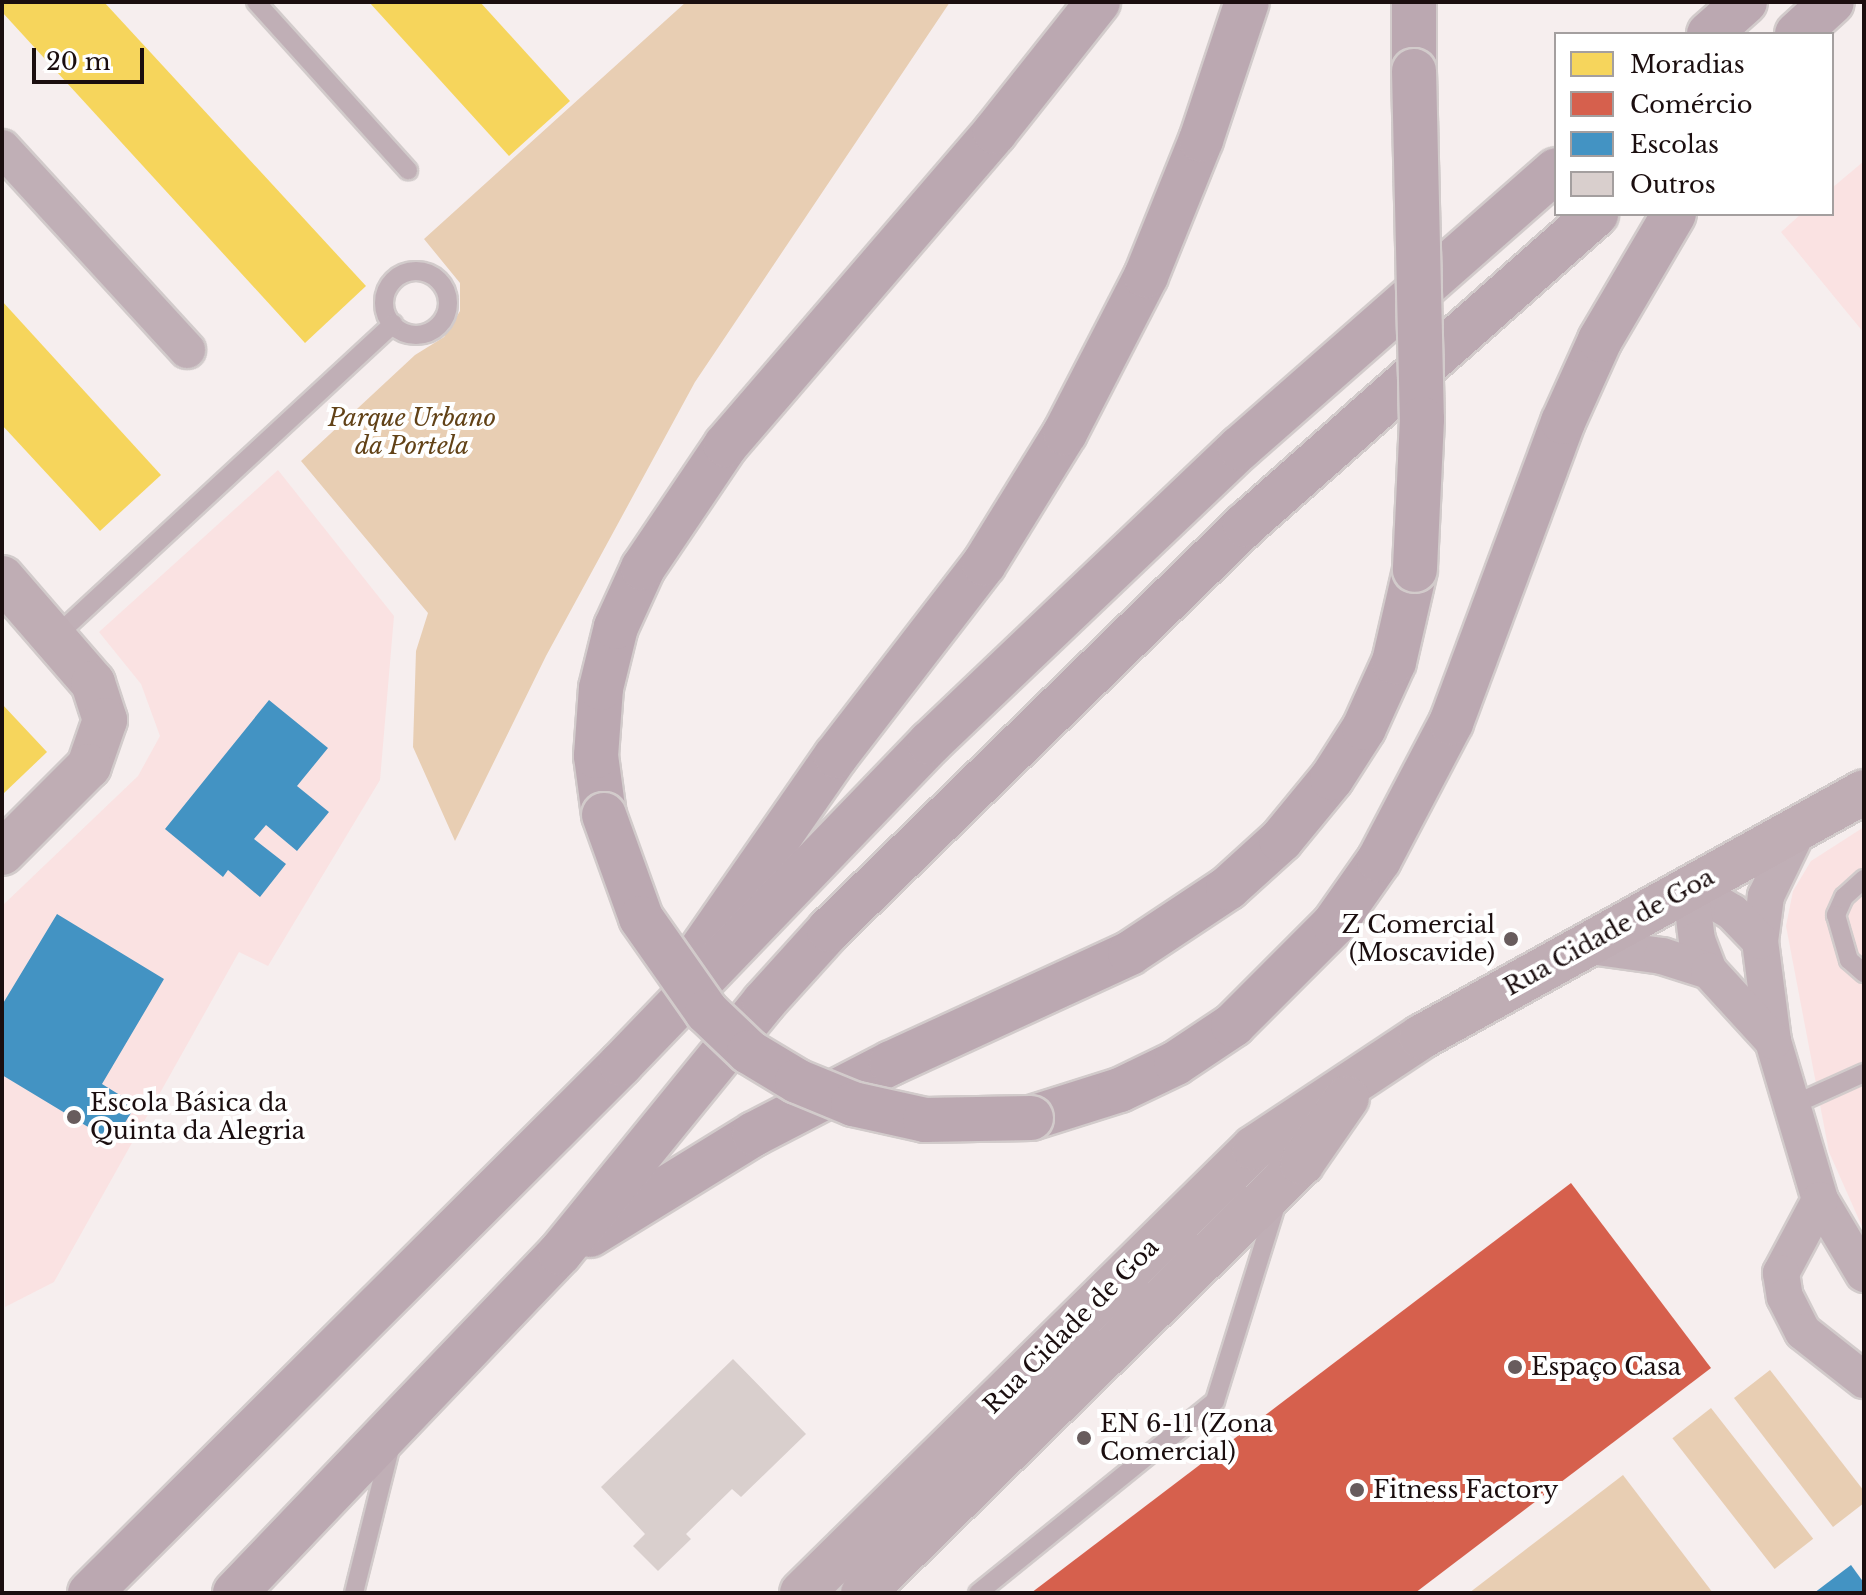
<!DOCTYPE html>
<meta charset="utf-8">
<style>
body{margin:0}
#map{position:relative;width:1866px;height:1595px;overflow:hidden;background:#f6eeee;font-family:"Libre Baskerville",serif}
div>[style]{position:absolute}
.built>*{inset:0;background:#fae2e2}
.green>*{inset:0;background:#e8ceb3;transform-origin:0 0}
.homes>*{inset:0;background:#f6d55c}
.shops>*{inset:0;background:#d6604d}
.schools>*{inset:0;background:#4393c3}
.building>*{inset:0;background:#d9cfcd}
.roads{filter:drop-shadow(2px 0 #d2cbcb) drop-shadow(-2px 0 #d2cbcb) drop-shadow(0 2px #d2cbcb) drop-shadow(0 -2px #d2cbcb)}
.lane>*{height:18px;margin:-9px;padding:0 9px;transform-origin:9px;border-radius:9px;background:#c0afb6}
.lane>.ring{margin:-9px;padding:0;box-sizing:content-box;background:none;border:18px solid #c0afb6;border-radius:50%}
.street>*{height:36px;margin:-18px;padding:0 18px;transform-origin:18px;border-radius:18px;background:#c0afb6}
.secondary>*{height:44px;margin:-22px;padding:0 22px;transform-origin:22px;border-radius:22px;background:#bfadb4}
.highway>*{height:44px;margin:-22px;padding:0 22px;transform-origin:22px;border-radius:22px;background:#bba8b1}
.bridges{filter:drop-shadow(2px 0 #d2cbcb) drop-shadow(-2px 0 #d2cbcb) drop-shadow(0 2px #d2cbcb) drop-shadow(0 -2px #d2cbcb)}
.highway-bridge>*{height:44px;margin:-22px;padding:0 22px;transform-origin:22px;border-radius:22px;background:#bba8b1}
.dots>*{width:22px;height:22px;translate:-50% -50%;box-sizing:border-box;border:4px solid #fff;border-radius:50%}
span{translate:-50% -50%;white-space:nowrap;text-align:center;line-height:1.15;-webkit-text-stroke:8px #fff;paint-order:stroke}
.park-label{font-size:24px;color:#624217;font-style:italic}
.poi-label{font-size:24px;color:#1b0e0f}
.right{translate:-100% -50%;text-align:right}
.left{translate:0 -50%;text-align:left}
.street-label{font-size:24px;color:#1b0e0f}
.frame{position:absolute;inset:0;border:4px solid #1b0e0f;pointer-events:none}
.legend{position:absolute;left:1554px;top:32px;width:280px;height:184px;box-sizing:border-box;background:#fff;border:2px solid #a49f9f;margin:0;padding:10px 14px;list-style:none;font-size:24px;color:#1b0e0f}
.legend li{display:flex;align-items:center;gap:16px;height:40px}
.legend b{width:40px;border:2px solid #a49f9f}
.scale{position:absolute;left:32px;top:48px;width:112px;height:36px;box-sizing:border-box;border:4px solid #1b0e0f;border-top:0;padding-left:10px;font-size:24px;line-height:28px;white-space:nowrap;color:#1b0e0f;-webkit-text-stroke:6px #fff;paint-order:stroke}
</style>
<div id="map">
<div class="built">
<i style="clip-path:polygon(1864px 161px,1864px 333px,1781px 232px,1801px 214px,1832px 214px,1832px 188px)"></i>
<i style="clip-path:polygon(278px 470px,394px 616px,380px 780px,268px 966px,239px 952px,54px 1282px,5px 1307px,2px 906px,138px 776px,160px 736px,141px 684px,99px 632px)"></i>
<i style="clip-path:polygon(1864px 827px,1864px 1231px,1829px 1152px,1786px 926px,1793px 891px,1811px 861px)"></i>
</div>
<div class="green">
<i style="clip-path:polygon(686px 2px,950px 2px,695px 382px,546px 656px,455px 841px,413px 747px,416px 651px,428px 613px,301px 461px,415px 355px,444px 337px,460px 311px,460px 283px,424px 239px)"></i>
<i style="clip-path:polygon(1770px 1370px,1864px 1491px,1864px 1503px,1833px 1527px,1734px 1398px)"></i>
<i style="left:1711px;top:1408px;width:166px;height:49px;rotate:52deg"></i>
<i style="clip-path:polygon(1623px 1475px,1713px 1593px,1469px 1593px)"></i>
</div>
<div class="homes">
<i style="clip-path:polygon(2px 2px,104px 2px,366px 286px,305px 343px,2px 12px)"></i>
<i style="clip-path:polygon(369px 2px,480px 2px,570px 101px,509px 156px)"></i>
<i style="clip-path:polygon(2px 301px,161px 475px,100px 531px,2px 425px)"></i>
<i style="clip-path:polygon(2px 704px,47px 752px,2px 795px)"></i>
</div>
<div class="shops">
<i style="clip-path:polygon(1571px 1183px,1711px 1368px,1415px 1593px,1031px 1593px)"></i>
</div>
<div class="schools">
<i style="clip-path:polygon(269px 700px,328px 748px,297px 786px,329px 812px,297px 851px,266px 825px,254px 839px,286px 864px,260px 897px,228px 870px,223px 877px,165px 829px)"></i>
<i style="clip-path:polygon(57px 914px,164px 979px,102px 1084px,136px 1105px,113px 1142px,2px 1075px,2px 1005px)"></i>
<i style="clip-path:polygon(1851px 1565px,1864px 1583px,1864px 1593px,1814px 1593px)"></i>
</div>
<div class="building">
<i style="clip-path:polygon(733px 1359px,806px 1434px,741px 1497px,732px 1489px,686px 1534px,691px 1539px,658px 1571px,633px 1546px,645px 1534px,601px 1487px)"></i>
</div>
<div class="roads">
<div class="lane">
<i style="left:256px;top:2px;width:227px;rotate:47.9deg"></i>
<i class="ring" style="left:384px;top:271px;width:46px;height:46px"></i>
<i style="left:55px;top:637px;width:461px;rotate:-42.8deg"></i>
<i style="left:1864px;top:879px;width:27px;rotate:138deg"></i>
<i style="left:1844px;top:897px;width:20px;rotate:114deg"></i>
<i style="left:1836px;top:915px;width:47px;rotate:73.9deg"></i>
<i style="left:1849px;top:960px;width:20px;rotate:41deg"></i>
<i style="left:1795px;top:1104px;width:76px;rotate:-24.2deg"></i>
<i style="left:354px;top:1593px;width:153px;rotate:-76deg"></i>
<i style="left:978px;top:1593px;width:305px;rotate:-39deg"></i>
<i style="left:1215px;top:1401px;width:212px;rotate:-72.7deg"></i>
</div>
<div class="street">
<i style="left:2px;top:148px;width:274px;rotate:47.5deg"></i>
<i style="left:1799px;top:828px;width:76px;rotate:115.9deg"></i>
<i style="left:1766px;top:896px;width:45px;rotate:97.6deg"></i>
<i style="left:1760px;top:941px;width:101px;rotate:82.6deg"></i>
<i style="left:1773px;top:1041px;width:166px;rotate:73.5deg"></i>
<i style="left:1820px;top:1200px;width:86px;rotate:59.3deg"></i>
<i style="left:1690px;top:887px;width:49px;rotate:30.8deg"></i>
<i style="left:1732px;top:912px;width:40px;rotate:46deg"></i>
<i style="left:1690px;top:887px;width:53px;rotate:82.5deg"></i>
<i style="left:1697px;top:940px;width:33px;rotate:69deg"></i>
<i style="left:1583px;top:945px;width:80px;rotate:7.9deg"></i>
<i style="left:1662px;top:956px;width:49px;rotate:17.7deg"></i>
<i style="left:1709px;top:971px;width:95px;rotate:47.6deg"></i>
<i style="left:1820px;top:1200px;width:83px;rotate:118.1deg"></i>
<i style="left:1781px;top:1273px;width:24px;rotate:81deg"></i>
<i style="left:1785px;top:1297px;width:39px;rotate:63deg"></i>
<i style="left:1803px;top:1332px;width:78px;rotate:38.2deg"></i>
</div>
<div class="secondary">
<i style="left:2px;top:578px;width:139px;rotate:49.1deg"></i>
<i style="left:93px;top:683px;width:39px;rotate:72deg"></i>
<i style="left:105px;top:720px;width:49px;rotate:109.2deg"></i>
<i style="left:89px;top:766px;width:123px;rotate:135deg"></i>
<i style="left:802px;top:1593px;width:634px;rotate:-44.55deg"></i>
<i style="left:1254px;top:1148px;width:201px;rotate:-33.6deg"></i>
<i style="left:1421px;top:1037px;width:506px;rotate:-28.94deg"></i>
<i style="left:863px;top:1593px;width:615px;rotate:-44.41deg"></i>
<i style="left:1302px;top:1163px;width:79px;rotate:-55.3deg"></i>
</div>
<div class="highway">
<i style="left:1709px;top:34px;width:48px;rotate:-41.6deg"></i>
<i style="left:1797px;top:34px;width:47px;rotate:-42.4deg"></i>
<i style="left:1414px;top:71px;width:69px;rotate:-90deg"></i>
<i style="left:604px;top:815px;width:60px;rotate:-97.7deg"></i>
<i style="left:596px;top:756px;width:68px;rotate:-85.8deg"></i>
<i style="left:601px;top:688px;width:63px;rotate:-76.2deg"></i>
<i style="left:616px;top:627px;width:65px;rotate:-65.4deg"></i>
<i style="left:643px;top:568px;width:148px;rotate:-56deg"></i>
<i style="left:726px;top:445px;width:413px;rotate:-49.3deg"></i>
<i style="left:995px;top:132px;width:166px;rotate:-51.6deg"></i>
<i style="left:701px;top:950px;width:236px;rotate:-55.2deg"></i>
<i style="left:836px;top:756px;width:242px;rotate:-52.4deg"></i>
<i style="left:984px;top:564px;width:154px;rotate:-58.3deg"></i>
<i style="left:1065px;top:433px;width:177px;rotate:-62.7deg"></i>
<i style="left:1146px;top:276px;width:147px;rotate:-68deg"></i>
<i style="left:1201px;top:140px;width:145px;rotate:-71.6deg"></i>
<i style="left:1031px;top:1118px;width:93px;rotate:-17.5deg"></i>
<i style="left:1120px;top:1090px;width:62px;rotate:-25.7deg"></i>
<i style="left:1176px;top:1063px;width:69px;rotate:-33.7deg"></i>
<i style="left:1233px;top:1025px;width:143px;rotate:-45deg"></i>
<i style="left:1334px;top:924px;width:78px;rotate:-54.9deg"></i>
<i style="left:1379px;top:860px;width:155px;rotate:-62.3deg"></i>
<i style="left:1451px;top:723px;width:321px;rotate:-69.6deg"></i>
<i style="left:1563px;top:422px;width:90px;rotate:-65.7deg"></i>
<i style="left:1600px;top:340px;width:146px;rotate:-59.6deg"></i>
<i style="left:590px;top:1235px;width:193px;rotate:-31.6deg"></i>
<i style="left:754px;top:1134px;width:154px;rotate:-27.4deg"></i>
<i style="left:891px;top:1063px;width:263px;rotate:-24.7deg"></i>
<i style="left:1130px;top:953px;width:118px;rotate:-33.6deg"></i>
<i style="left:1228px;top:888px;width:72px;rotate:-42.2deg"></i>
<i style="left:1281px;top:840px;width:80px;rotate:-50.6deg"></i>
<i style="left:1332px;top:778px;width:59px;rotate:-57.4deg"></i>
<i style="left:1364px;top:728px;width:72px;rotate:-65.6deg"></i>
<i style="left:1394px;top:662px;width:94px;rotate:-77.1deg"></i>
<i style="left:90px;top:1593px;width:750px;rotate:-44.89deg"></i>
<i style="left:621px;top:1064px;width:446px;rotate:-46.1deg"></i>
<i style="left:930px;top:743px;width:428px;rotate:-43.6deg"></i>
<i style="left:1240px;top:448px;width:421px;rotate:-41.3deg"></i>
<i style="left:235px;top:1593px;width:470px;rotate:-46.3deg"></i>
<i style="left:560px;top:1253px;width:323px;rotate:-50.9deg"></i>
<i style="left:764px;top:1002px;width:97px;rotate:-47.9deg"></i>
<i style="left:829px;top:930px;width:581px;rotate:-44.23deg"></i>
<i style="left:1245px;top:525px;width:469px;rotate:-41.5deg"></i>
</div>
</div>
<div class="bridges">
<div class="highway-bridge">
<i style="left:1414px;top:71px;width:348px;rotate:88.7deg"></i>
<i style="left:1422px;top:419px;width:151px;rotate:92.7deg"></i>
<i style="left:604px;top:815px;width:109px;rotate:70.2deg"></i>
<i style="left:641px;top:918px;width:115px;rotate:54.9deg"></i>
<i style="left:707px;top:1012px;width:58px;rotate:43.6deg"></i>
<i style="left:749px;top:1052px;width:56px;rotate:31.1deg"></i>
<i style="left:797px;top:1081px;width:61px;rotate:22.3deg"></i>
<i style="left:853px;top:1104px;width:74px;rotate:12.5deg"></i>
<i style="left:925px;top:1120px;width:106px;rotate:-1.1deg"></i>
</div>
</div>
<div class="dots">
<i style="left:1511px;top:939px;background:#685c5d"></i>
<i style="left:74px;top:1117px;background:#685c5d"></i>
<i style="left:1515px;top:1367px;background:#685c5d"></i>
<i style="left:1084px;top:1438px;background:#685c5d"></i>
<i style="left:1357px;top:1490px;background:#685c5d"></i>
</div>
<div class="park-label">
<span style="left:412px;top:432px">Parque Urbano<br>da Portela</span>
</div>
<div class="poi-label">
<span class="right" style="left:1495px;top:939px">Z Comercial<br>(Moscavide)</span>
<span class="left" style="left:90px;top:1117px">Escola Básica da<br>Quinta da Alegria</span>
<span class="left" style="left:1531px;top:1367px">Espaço Casa</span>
<span class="left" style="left:1100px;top:1438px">EN 6-11 (Zona<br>Comercial)</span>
<span class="left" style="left:1373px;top:1490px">Fitness Factory</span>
</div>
<div class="street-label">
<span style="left:1609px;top:932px;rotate:-29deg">Rua Cidade de Goa</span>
<span style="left:1071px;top:1326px;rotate:-45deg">Rua Cidade de Goa</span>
</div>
<div class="frame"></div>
<ul class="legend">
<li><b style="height:22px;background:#f6d55c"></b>Moradias</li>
<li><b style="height:22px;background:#d6604d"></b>Comércio</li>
<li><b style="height:22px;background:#4393c3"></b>Escolas</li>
<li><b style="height:22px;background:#d9cfcd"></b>Outros</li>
</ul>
<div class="scale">20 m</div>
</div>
